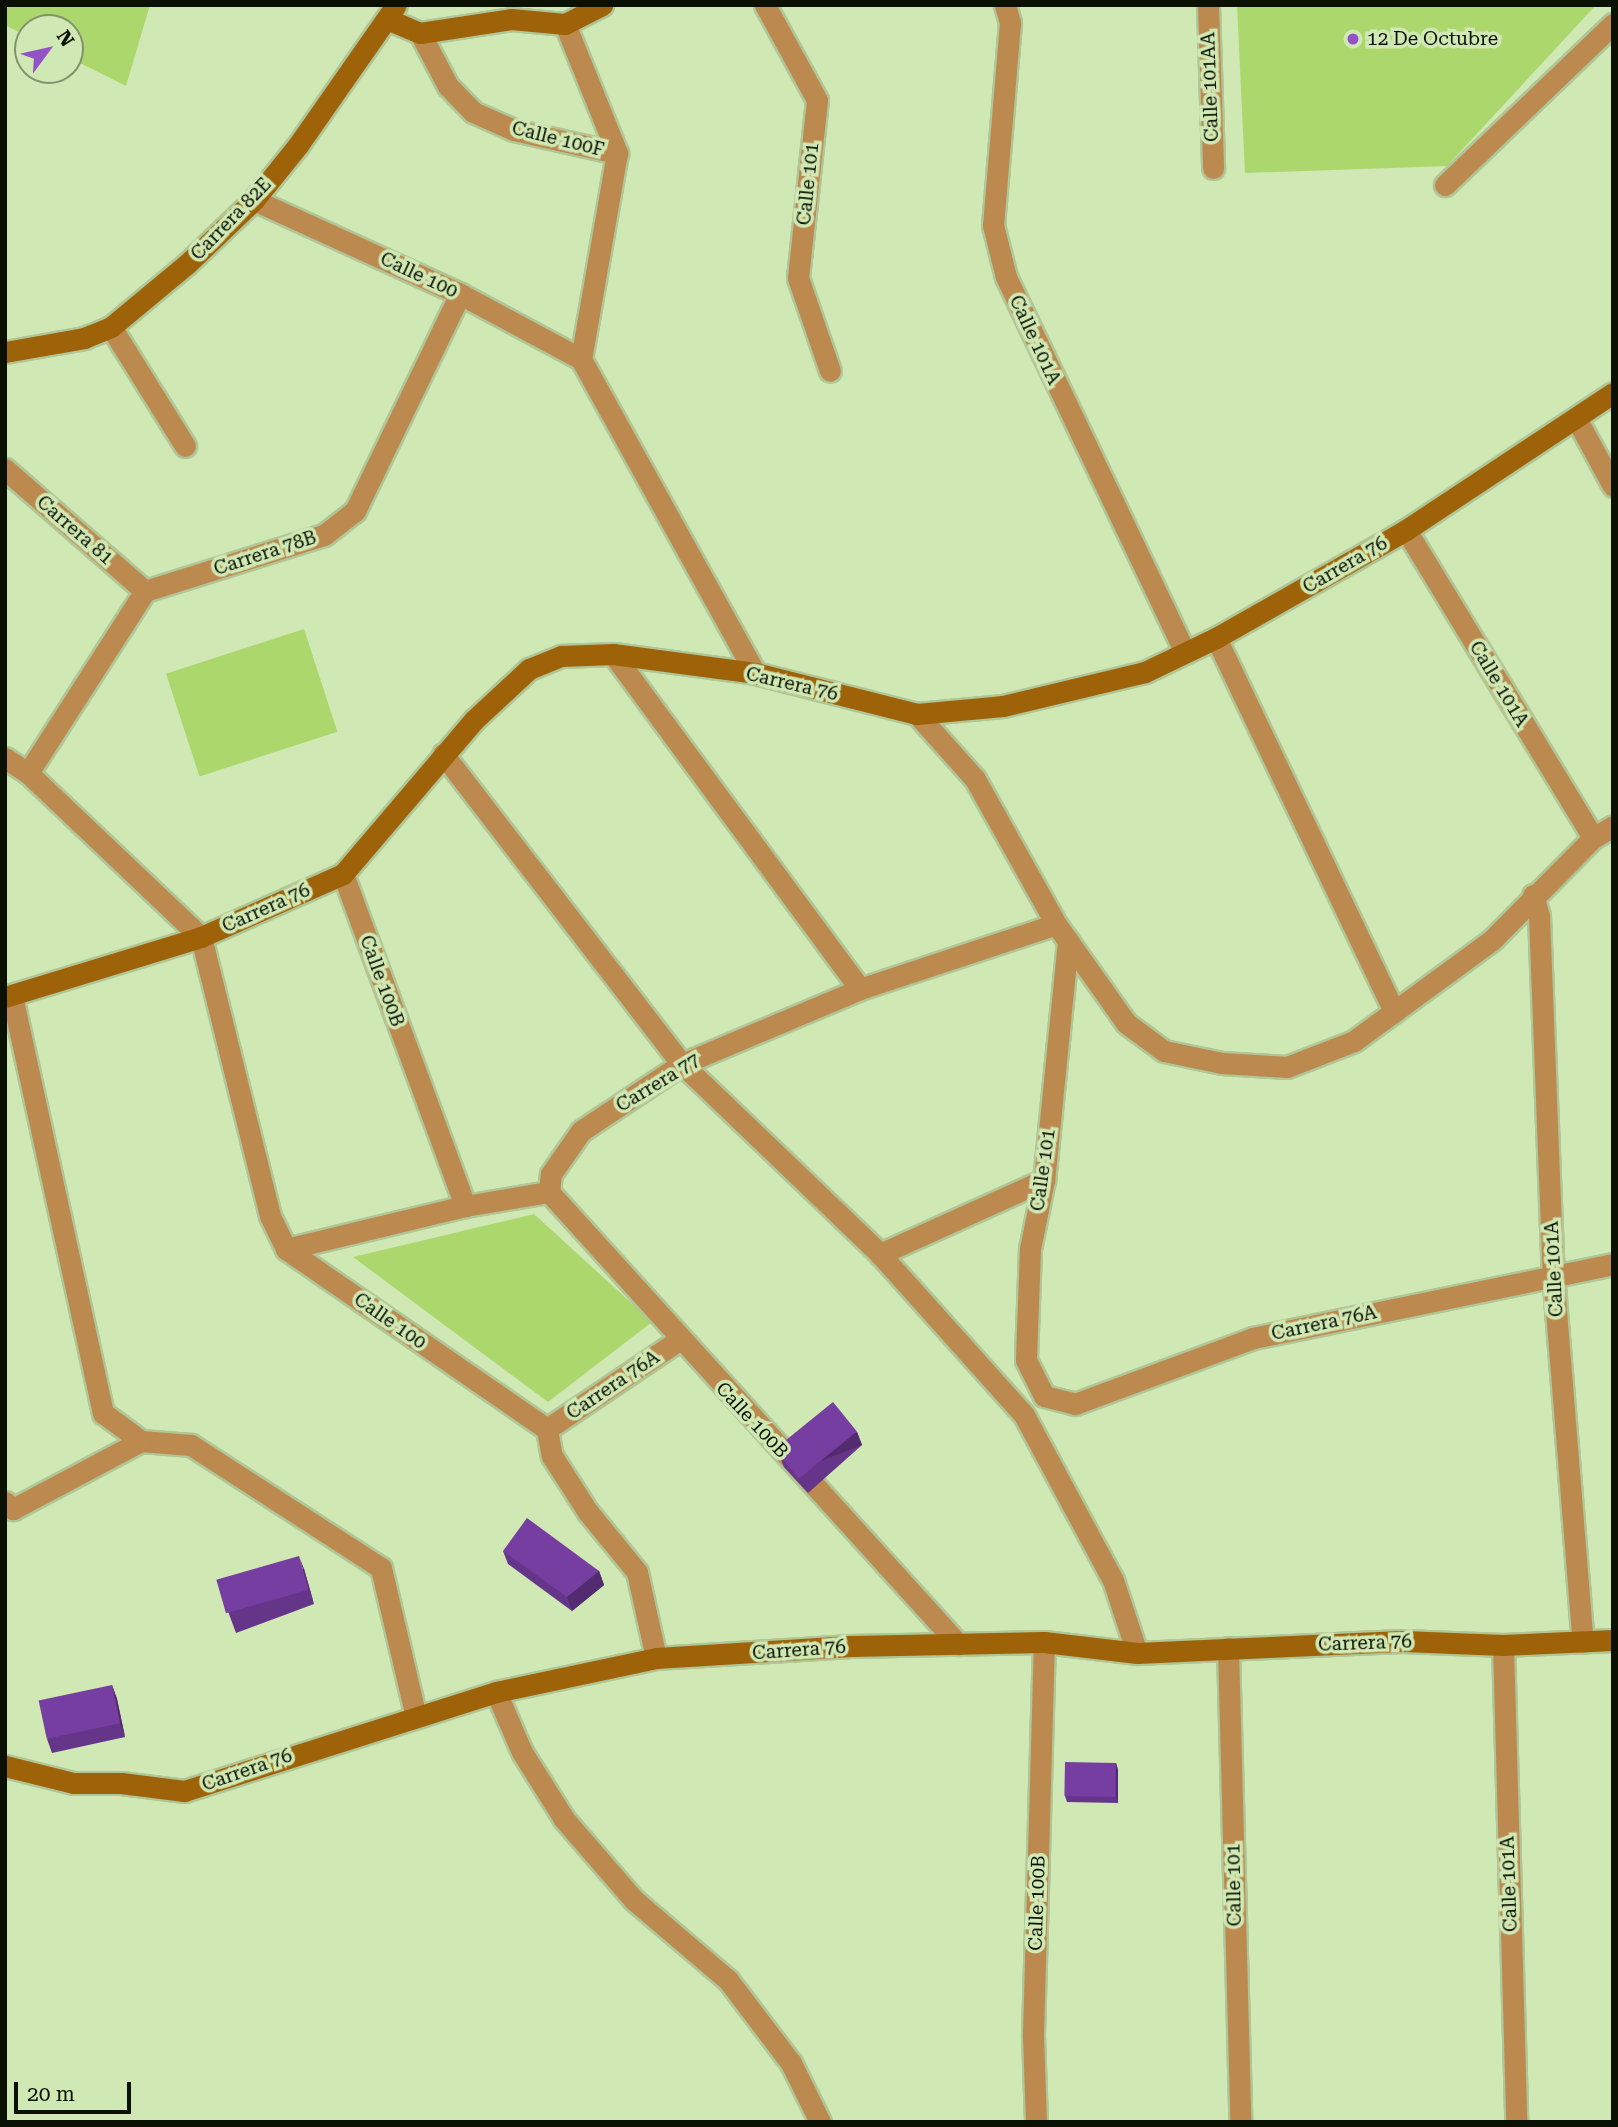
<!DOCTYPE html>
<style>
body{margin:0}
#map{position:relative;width:1618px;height:2127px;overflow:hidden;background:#d0e8b3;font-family:"Roboto Serif",serif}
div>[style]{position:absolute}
.green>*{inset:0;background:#acd76d;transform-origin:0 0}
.roads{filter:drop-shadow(2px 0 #b0c697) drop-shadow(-2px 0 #b0c697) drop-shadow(0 2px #b0c697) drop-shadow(0 -2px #b0c697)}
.street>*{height:21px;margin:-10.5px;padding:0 10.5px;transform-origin:10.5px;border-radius:10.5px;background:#bc894f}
.secondary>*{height:21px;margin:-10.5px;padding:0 10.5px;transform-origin:10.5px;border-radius:10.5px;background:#9e6208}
.wall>*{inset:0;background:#65358a}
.shaded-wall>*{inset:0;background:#532b70;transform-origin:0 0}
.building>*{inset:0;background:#763ea0;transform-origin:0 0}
.dots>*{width:19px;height:19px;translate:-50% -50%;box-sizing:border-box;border:4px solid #d0e8b3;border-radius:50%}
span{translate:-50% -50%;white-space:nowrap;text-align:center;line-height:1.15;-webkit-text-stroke:7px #d0e8b3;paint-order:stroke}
.poi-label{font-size:19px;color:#0a1102}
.left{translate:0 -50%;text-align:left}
.street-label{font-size:19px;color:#0a1102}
.frame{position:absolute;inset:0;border:7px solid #0a1102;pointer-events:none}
.north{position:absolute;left:14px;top:14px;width:70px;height:70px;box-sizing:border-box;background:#d0e8b3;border:2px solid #81926c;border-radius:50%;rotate:57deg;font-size:19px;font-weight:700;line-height:28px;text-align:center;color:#0a1102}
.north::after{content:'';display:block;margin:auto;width:24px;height:32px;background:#9452c7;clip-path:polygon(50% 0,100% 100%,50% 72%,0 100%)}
.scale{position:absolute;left:14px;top:2082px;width:117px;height:32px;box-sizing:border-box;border:4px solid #0a1102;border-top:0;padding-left:9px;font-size:21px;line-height:24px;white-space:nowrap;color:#0a1102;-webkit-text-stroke:5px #d0e8b3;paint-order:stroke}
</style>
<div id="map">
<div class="green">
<i style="clip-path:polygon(5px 5px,150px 5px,126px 86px,70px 58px,70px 28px,28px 28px,28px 37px,5px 25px)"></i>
<i style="clip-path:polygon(1237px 5px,1596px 5px,1447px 166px,1245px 173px)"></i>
<i style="left:304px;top:629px;width:108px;height:145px;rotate:72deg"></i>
<i style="clip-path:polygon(534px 1214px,652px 1322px,548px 1402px,353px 1257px)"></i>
</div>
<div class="roads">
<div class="street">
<i style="left:765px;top:5px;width:108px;rotate:61.3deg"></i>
<i style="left:817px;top:100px;width:179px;rotate:96.1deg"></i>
<i style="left:798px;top:278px;width:98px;rotate:71deg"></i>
<i style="left:1005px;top:5px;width:19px;rotate:74deg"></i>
<i style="left:1010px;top:23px;width:203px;rotate:94.8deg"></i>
<i style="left:993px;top:225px;width:54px;rotate:76deg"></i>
<i style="left:1006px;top:277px;width:414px;rotate:64.5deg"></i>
<i style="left:1208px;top:5px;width:163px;rotate:88.2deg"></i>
<i style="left:565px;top:24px;width:139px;rotate:68deg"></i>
<i style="left:617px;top:153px;width:209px;rotate:99.9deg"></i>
<i style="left:581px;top:359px;width:359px;rotate:61deg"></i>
<i style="left:420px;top:33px;width:60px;rotate:62.2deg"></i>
<i style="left:448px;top:86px;width:36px;rotate:46deg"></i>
<i style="left:473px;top:112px;width:45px;rotate:23.7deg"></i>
<i style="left:514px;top:130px;width:106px;rotate:12.6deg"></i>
<i style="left:1445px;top:185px;width:233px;rotate:-43.8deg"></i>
<i style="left:254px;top:200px;width:226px;rotate:24.5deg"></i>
<i style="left:460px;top:294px;width:137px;rotate:28.2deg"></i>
<i style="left:111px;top:327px;width:140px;rotate:58.1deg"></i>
<i style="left:1577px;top:420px;width:75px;rotate:61.4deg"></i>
<i style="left:5px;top:469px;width:186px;rotate:41.1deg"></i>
<i style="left:1406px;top:530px;width:360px;rotate:58.7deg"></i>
<i style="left:1216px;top:638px;width:414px;rotate:64.5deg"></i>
<i style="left:613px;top:654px;width:416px;rotate:53.6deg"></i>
<i style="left:917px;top:714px;width:87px;rotate:48.3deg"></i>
<i style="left:975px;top:779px;width:166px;rotate:60.8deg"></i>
<i style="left:1056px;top:924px;width:121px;rotate:54.7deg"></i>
<i style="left:1126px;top:1023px;width:47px;rotate:36.4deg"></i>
<i style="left:1164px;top:1051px;width:59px;rotate:11.7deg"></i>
<i style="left:1222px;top:1063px;width:65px;rotate:3.5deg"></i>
<i style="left:1287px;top:1067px;width:72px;rotate:-21.2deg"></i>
<i style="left:1354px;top:1041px;width:171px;rotate:-36.2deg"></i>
<i style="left:1492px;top:940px;width:144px;rotate:-45.3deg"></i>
<i style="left:1593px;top:838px;width:23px;rotate:-31deg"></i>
<i style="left:443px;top:754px;width:391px;rotate:52.4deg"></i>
<i style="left:682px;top:1064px;width:274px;rotate:43.8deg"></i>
<i style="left:880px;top:1254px;width:216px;rotate:48.2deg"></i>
<i style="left:1024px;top:1415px;width:187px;rotate:61.7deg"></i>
<i style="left:1113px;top:1580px;width:77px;rotate:71.8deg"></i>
<i style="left:5px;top:758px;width:27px;rotate:33deg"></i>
<i style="left:28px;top:773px;width:238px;rotate:43.5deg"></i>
<i style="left:201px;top:937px;width:287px;rotate:76.1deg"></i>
<i style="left:270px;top:1216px;width:37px;rotate:64deg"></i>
<i style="left:286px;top:1249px;width:317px;rotate:34.6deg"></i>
<i style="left:547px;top:1429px;width:27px;rotate:80deg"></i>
<i style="left:552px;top:1456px;width:67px;rotate:57.3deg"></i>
<i style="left:588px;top:1512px;width:77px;rotate:50.8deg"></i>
<i style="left:637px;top:1572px;width:88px;rotate:77.5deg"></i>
<i style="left:28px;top:773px;width:216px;rotate:-57.3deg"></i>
<i style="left:145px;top:591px;width:188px;rotate:-17.4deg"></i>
<i style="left:324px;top:535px;width:39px;rotate:-38deg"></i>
<i style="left:355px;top:511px;width:241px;rotate:-64.2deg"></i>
<i style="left:343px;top:874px;width:354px;rotate:69.8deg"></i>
<i style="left:1533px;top:895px;width:22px;rotate:74deg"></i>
<i style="left:1539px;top:916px;width:357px;rotate:87.8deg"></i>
<i style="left:1553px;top:1273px;width:370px;rotate:85.4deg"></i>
<i style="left:1068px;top:941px;width:240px;rotate:95.7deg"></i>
<i style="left:1044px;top:1180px;width:70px;rotate:101.5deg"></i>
<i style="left:1030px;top:1249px;width:111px;rotate:92.1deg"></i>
<i style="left:1026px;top:1360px;width:40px;rotate:63.4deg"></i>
<i style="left:1044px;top:1396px;width:32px;rotate:14deg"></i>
<i style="left:1075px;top:1404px;width:190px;rotate:-20.3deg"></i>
<i style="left:1253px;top:1338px;width:368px;rotate:-11.6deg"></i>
<i style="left:12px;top:996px;width:427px;rotate:77.7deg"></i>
<i style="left:103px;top:1413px;width:47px;rotate:36.4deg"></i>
<i style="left:141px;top:1441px;width:50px;rotate:4.6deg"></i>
<i style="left:191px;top:1445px;width:226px;rotate:32.9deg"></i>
<i style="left:381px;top:1568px;width:153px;rotate:76.8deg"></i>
<i style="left:549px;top:1192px;width:610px;rotate:47.86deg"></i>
<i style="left:286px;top:1249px;width:184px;rotate:-13.5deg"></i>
<i style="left:465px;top:1206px;width:85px;rotate:-9.5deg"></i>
<i style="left:549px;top:1192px;width:18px;rotate:-84deg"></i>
<i style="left:551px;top:1174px;width:52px;rotate:-55.1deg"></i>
<i style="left:581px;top:1131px;width:121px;rotate:-33.6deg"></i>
<i style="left:682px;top:1064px;width:193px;rotate:-22.8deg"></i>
<i style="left:860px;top:989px;width:206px;rotate:-18.3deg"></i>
<i style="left:880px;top:1254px;width:180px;rotate:-24.3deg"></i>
<i style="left:547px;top:1429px;width:159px;rotate:-34deg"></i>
<i style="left:5px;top:1502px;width:11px;rotate:41deg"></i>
<i style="left:13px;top:1509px;width:145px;rotate:-28deg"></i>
<i style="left:1503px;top:1645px;width:477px;rotate:88.4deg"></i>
<i style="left:1228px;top:1648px;width:474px;rotate:88.5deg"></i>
<i style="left:496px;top:1692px;width:65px;rotate:66.6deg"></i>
<i style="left:522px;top:1752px;width:79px;rotate:57.9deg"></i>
<i style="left:564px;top:1819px;width:107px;rotate:49.2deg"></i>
<i style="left:634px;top:1900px;width:123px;rotate:40.4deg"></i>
<i style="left:728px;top:1980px;width:104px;rotate:52.8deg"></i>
<i style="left:791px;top:2063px;width:66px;rotate:63.8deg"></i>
<i style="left:1036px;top:2122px;width:88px;rotate:-92deg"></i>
<i style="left:1033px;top:2034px;width:392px;rotate:-88.4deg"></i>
</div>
<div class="secondary">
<i style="left:387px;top:19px;width:36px;rotate:23deg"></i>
<i style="left:420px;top:33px;width:92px;rotate:-8.7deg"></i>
<i style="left:511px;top:19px;width:54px;rotate:5.3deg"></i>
<i style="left:565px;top:24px;width:42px;rotate:-27.2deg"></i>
<i style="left:5px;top:352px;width:80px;rotate:-10deg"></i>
<i style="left:84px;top:338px;width:29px;rotate:-22deg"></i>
<i style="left:111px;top:327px;width:99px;rotate:-39.7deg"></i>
<i style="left:187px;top:264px;width:93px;rotate:-43.7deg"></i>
<i style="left:254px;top:200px;width:72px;rotate:-51.2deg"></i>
<i style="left:299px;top:144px;width:169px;rotate:-55.1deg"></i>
<i style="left:5px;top:997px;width:205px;rotate:-17deg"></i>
<i style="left:201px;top:937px;width:155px;rotate:-23.9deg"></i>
<i style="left:343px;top:874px;width:202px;rotate:-49.6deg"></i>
<i style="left:474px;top:720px;width:75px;rotate:-42.8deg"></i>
<i style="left:529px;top:669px;width:35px;rotate:-22deg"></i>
<i style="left:561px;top:656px;width:52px;rotate:-2.2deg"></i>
<i style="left:613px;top:654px;width:143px;rotate:7.6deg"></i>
<i style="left:755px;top:673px;width:167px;rotate:14.2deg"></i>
<i style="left:917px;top:714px;width:86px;rotate:-5.3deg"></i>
<i style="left:1003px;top:706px;width:146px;rotate:-13.5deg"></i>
<i style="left:1145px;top:672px;width:79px;rotate:-25.6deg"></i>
<i style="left:1216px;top:638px;width:219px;rotate:-29.6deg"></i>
<i style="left:1406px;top:530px;width:248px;rotate:-33.5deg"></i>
<i style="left:5px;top:1766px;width:70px;rotate:14deg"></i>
<i style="left:73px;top:1783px;width:48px"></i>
<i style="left:121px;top:1783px;width:64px;rotate:7.2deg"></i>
<i style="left:184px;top:1791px;width:327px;rotate:-17.6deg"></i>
<i style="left:496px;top:1692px;width:164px;rotate:-12deg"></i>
<i style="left:656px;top:1658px;width:195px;rotate:-3.5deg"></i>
<i style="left:851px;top:1646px;width:193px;rotate:-1.2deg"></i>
<i style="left:1044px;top:1642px;width:94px;rotate:6.7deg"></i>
<i style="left:1137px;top:1653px;width:266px;rotate:-2.6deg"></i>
<i style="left:1403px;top:1641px;width:100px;rotate:2.3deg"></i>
<i style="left:1503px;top:1645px;width:110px;rotate:-2.6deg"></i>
</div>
</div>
<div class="wall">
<i style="clip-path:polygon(857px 1432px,862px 1445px,808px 1493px,784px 1467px,779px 1454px)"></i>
<i style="clip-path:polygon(503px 1551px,599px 1571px,604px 1585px,572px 1611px,508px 1564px)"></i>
<i style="clip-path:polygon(304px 1569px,314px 1604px,236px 1633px,219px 1587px)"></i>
<i style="clip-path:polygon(112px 1685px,117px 1699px,125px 1737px,52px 1753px,47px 1739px)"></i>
<i style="clip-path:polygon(1116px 1763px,1118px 1770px,1118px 1803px,1067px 1802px,1065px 1796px)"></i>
</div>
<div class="shaded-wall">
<i style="left:857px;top:1432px;width:14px;height:72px;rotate:69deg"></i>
<i style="clip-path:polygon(299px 1556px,304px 1569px,314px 1604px,309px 1590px)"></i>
<i style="clip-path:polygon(599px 1571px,604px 1585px,572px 1611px,567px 1597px)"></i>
<i style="clip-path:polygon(112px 1685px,117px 1699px,125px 1737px,120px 1723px)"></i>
<i style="clip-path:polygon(1116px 1763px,1118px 1770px,1118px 1803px,1116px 1796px)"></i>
</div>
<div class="building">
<i style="left:833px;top:1402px;width:38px;height:75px;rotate:51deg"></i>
<i style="clip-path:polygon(527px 1518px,599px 1571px,567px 1597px,503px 1551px)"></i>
<i style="left:299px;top:1556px;width:35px;height:86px;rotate:74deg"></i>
<i style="left:112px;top:1685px;width:39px;height:75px;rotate:78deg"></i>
<i style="left:1065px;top:1762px;width:51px;height:34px;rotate:1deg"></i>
</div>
<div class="dots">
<i style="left:1353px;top:39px;background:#9452c7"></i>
</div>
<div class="poi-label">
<span class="left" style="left:1367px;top:39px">12 De Octubre</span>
</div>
<div class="street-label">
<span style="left:1210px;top:87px;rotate:-92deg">Calle 101AA</span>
<span style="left:558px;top:139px;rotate:14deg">Calle 100F</span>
<span style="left:808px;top:184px;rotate:-84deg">Calle 101</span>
<span style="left:231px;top:219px;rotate:-46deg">Carrera 82E</span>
<span style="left:419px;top:275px;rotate:25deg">Calle 100</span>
<span style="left:1035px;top:340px;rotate:65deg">Calle 101A</span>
<span style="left:75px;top:530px;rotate:41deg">Carrera 81</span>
<span style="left:265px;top:553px;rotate:-18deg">Carrera 78B</span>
<span style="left:1345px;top:565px;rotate:-30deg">Carrera 76</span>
<span style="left:792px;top:684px;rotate:13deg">Carrera 76</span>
<span style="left:1499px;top:684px;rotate:59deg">Calle 101A</span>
<span style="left:266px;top:908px;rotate:-24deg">Carrera 76</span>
<span style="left:382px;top:981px;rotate:70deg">Calle 100B</span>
<span style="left:658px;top:1083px;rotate:-31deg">Carrera 77</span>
<span style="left:1043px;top:1170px;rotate:-82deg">Calle 101</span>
<span style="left:1554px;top:1269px;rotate:-93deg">Calle 101A</span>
<span style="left:390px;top:1321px;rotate:35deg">Calle 100</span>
<span style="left:1324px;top:1323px;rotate:-12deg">Carrera 76A</span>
<span style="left:613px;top:1385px;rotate:-34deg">Carrera 76A</span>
<span style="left:752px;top:1420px;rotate:47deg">Calle 100B</span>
<span style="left:1365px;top:1643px;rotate:-2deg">Carrera 76</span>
<span style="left:799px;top:1650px;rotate:-4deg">Carrera 76</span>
<span style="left:247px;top:1770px;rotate:-19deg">Carrera 76</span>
<span style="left:1509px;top:1884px;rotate:-92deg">Calle 101A</span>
<span style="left:1234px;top:1885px;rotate:-91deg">Calle 101</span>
<span style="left:1037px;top:1903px;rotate:-88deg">Calle 100B</span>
</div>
<div class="frame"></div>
<div class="north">N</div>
<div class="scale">20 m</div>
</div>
